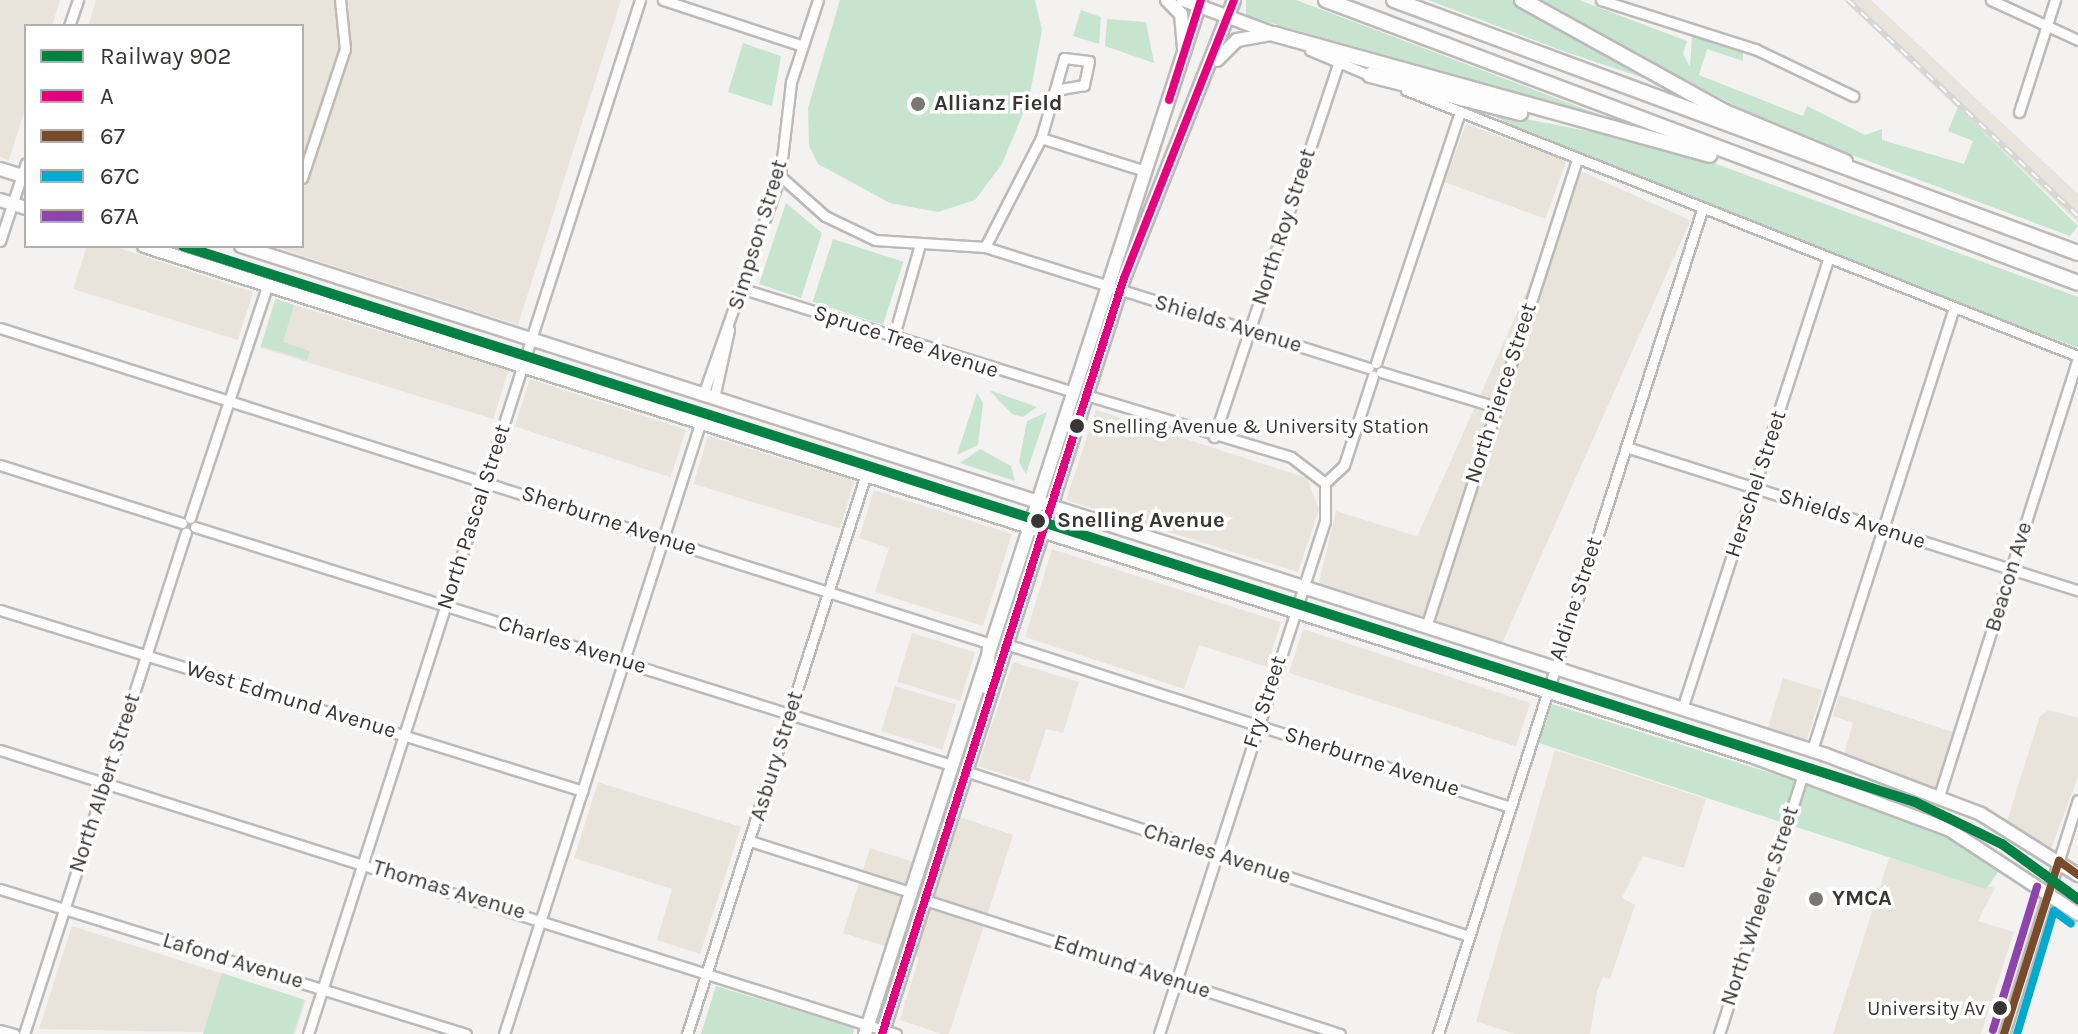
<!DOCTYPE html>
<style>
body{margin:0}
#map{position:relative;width:2078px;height:1034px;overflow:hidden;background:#f4f2f0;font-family:Karla,sans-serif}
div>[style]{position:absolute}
.built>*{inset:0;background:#e8e4dc;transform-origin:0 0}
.green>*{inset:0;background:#c6e4ce;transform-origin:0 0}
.roads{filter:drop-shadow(2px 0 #bcbab9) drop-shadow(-2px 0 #bcbab9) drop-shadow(0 2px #bcbab9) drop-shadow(0 -2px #bcbab9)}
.minor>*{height:9px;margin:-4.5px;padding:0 4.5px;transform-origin:4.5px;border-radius:4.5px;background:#fdfdfd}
.major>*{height:12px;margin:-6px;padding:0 6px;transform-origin:6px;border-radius:6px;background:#fdfdfd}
.highway>*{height:14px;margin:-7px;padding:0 7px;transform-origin:7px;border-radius:7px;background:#fdfdfd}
.rail>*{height:6px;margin-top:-3px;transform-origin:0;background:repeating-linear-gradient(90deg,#fff 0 9px,#d6d6d5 0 18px);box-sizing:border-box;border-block:2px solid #d6d6d5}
.bus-1>*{height:8px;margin:-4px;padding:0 4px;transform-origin:4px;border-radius:4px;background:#e5007d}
.bus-2>*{height:8px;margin:-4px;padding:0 4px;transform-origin:4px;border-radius:4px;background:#7a4b2a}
.bus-3>*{height:8px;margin:-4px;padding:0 4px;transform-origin:4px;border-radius:4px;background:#00a9ce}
.bus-4>*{height:8px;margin:-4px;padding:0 4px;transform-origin:4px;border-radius:4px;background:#8e44ad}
.rail-1>*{height:10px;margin:-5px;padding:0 5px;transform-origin:5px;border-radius:5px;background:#008144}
.dots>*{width:22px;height:22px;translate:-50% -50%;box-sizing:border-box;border:4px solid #fff;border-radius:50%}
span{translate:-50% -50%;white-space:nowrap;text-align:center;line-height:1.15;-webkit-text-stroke:7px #fff;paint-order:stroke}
.bus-label{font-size:20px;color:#373634}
.left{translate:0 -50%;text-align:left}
.right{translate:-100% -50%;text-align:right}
.poi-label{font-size:22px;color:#373634;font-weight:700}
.street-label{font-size:22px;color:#373634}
.stop-label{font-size:22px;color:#373634;font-weight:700}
.legend{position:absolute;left:24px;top:24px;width:280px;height:224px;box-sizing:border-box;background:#fff;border:2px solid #afafae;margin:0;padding:10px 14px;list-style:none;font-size:24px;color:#373634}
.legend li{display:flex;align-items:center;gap:16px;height:40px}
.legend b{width:40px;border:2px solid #afafae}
</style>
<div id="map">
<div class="built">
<i style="clip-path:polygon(0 0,60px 0,52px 26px,26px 26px,26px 106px,9px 160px,0 157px)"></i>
<i style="clip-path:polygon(96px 0,621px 0,518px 325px,272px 246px,302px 246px,302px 26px,88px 26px)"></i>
<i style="clip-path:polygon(1844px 0,1871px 0,2078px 194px,2078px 223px)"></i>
<i style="left:1466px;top:124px;width:107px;height:62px;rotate:20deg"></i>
<i style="left:1580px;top:171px;width:121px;height:471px;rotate:24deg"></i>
<i style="clip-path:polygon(87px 246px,113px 246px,253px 292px,238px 340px,73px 289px)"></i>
<i style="left:275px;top:299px;width:244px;height:51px;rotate:17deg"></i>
<i style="left:530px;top:379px;width:164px;height:50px;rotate:18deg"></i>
<i style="clip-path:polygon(1096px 410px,1307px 478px,1319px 509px,1298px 572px,1066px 500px)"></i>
<i style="left:708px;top:436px;width:153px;height:50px;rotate:17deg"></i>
<i style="clip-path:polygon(874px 490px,1012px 534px,983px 626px,875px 592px,889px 548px,859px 538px)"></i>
<i style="clip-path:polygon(1336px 511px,1445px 545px,1424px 613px,1417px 618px,1318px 587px)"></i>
<i style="clip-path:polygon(1052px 549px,1281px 622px,1267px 667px,1199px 645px,1184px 689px,1025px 637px)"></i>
<i style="left:1303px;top:629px;width:239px;height:46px;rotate:18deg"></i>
<i style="left:912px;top:633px;width:66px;height:51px;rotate:17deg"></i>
<i style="clip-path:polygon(1013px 662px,1079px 682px,1063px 733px,1046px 729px,1029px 782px,978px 766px)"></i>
<i style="left:1783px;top:678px;width:41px;height:54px;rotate:17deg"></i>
<i style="left:895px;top:686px;width:64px;height:47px;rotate:17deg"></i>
<i style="clip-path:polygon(1839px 695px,1953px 732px,1935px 791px,1844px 754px,1853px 723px,1833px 716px)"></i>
<i style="clip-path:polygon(2049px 710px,2078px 718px,2078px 777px,2051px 849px,2007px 821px,2040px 716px)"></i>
<i style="clip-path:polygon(1555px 750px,1706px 799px,1684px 868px,1643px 856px,1622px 898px,1635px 905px,1610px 979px,1603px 977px,1597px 991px,1590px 1034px,1514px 1034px,1476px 1021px)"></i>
<i style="clip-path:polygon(598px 782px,741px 827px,700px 954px,657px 940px,672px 889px,574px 858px)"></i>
<i style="clip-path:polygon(957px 816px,1013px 835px,949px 1034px,942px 1034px,900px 1020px,919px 957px,843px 933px,870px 848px,939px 870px)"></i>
<i style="clip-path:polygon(1889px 858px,1995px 888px,1978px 921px,2014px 932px,1981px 1034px,1833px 1034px)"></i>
<i style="clip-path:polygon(72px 926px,306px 1000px,295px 1034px,39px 1029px)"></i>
</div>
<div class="green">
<i style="clip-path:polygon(840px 0,1035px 0,1042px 30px,1029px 99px,1002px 164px,975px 200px,938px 212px,890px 203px,818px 164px,809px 146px,808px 108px)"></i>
<i style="clip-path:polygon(1246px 0,1296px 0,1606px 117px,1246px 16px)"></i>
<i style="clip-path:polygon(1428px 0,1512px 0,1658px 83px,1566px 52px)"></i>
<i style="clip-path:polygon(1533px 0,1579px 0,1687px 41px,1683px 54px,1690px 67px,1692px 36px,1743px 53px,1743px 61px,1707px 49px,1699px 75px,1803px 116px,1807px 106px,1865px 135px,1882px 129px,1882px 140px,1964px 164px,1973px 141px,1948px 131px,1958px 107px,2078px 226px,2070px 236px,1774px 126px)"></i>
<i style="clip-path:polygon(1081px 10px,1101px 17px,1099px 44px,1073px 36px)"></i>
<i style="clip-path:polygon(1107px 19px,1146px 22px,1154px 63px,1105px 46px)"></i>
<i style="clip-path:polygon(743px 43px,781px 56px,772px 106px,728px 92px)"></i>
<i style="clip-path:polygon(1484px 111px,1670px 147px,2078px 297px,2078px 348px,1570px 155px)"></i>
<i style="clip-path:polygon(786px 203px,822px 233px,801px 298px,759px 284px)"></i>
<i style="left:833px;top:239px;width:74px;height:66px;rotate:18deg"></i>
<i style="clip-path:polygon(276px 299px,294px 305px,283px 342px,310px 351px,307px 360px,261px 346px)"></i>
<i style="clip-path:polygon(989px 390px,1037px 407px,1023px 417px,1012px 414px)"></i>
<i style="clip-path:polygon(977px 393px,983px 403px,978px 445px,957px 455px)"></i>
<i style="clip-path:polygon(1047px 412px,1026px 474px,1019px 462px,1027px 421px)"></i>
<i style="clip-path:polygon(980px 449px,1011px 466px,1015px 481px,960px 463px)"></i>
<i style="clip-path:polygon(1552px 704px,1894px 812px,2003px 865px,1986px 889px,1539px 743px)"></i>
<i style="clip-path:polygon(222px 973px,304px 1000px,293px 1034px,203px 1034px)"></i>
<i style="clip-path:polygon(716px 986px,854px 1028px,853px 1034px,701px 1034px)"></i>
</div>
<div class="roads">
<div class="minor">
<i style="left:663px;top:0;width:144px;rotate:18.2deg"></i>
<i style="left:1601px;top:0;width:162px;rotate:17.7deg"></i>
<i style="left:1755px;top:49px;width:109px;rotate:25.6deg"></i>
<i style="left:1991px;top:0;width:96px;rotate:24.7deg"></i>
<i style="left:69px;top:26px;width:28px;rotate:-71deg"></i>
<i style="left:1310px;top:50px;width:69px;rotate:22.9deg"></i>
<i style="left:1406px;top:90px;width:723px;rotate:21.6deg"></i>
<i style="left:2019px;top:112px;width:118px;rotate:-72.2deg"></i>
<i style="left:1041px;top:138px;width:106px;rotate:17.6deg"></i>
<i style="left:780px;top:176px;width:60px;rotate:41.6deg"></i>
<i style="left:825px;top:216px;width:55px;rotate:25.6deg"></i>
<i style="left:875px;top:240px;width:110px;rotate:3.6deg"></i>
<i style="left:985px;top:247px;width:402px;rotate:17.5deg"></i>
<i style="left:302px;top:178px;width:136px;rotate:-71.6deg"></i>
<i style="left:345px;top:49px;width:49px;rotate:-95.8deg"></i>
<i style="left:0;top:241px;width:82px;rotate:-71.6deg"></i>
<i style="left:985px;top:247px;width:123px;rotate:-62.8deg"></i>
<i style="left:1041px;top:138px;width:83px;rotate:-74deg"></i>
<i style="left:1064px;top:58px;width:25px;rotate:7deg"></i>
<i style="left:1089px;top:61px;width:25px;rotate:102deg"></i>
<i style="left:1084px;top:85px;width:29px;rotate:170deg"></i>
<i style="left:743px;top:289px;width:343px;rotate:17.3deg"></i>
<i style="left:0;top:328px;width:1037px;rotate:17.68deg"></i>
<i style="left:893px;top:339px;width:95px;rotate:-74.1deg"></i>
<i style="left:1376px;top:363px;width:265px;rotate:-71.5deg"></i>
<i style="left:1381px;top:372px;width:120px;rotate:16.9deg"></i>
<i style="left:703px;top:395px;width:232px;rotate:-70.6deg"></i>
<i style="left:780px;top:176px;width:95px;rotate:-83.3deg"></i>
<i style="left:791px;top:82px;width:86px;rotate:-71.8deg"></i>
<i style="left:1086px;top:395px;width:214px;rotate:16.8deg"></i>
<i style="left:1291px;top:457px;width:43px;rotate:37.4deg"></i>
<i style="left:714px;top:398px;width:70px;rotate:-77.6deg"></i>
<i style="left:1214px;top:437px;width:395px;rotate:-71.6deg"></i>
<i style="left:1626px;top:447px;width:474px;rotate:17.6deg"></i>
<i style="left:0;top:465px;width:191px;rotate:17.7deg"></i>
<i style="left:190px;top:518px;width:244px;rotate:-71.6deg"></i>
<i style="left:195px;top:527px;width:789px;rotate:17.47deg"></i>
<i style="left:0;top:610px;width:610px;rotate:17.25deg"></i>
<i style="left:1426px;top:627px;width:492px;rotate:-72.1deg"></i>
<i style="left:1006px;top:644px;width:530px;rotate:17.92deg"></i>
<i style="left:1682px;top:709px;width:473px;rotate:-72deg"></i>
<i style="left:0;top:750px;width:940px;rotate:17.59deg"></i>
<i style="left:1812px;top:750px;width:464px;rotate:-72.2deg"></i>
<i style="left:965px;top:771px;width:530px;rotate:18.13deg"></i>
<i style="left:1939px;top:796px;width:460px;rotate:-72.4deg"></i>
<i style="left:750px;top:841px;width:168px;rotate:17.7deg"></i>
<i style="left:0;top:889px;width:488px;rotate:17.3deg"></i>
<i style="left:925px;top:900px;width:436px;rotate:17.9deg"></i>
<i style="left:0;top:1030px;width:15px;rotate:16deg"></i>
<i style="left:24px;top:1034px;width:527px;rotate:-72.11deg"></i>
<i style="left:308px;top:1034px;width:1086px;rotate:-72.2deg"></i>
<i style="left:504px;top:1034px;width:641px;rotate:-72.19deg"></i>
<i style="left:687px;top:1034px;width:585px;rotate:-72.28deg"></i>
<i style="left:1159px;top:1034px;width:539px;rotate:-72.07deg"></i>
<i style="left:1325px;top:521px;width:38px;rotate:-90deg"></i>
<i style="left:1325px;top:483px;width:26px;rotate:-43deg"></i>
<i style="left:1344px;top:465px;width:94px;rotate:-72deg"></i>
<i style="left:1438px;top:1034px;width:865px;rotate:-72.24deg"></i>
<i style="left:1719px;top:1034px;width:270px;rotate:-72.1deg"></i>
<i style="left:2004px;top:1034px;width:245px;rotate:-72.5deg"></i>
</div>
<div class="major">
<i style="left:1167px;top:0;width:20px;rotate:45deg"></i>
<i style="left:1181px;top:14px;width:36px;rotate:85deg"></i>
<i style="left:1183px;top:0;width:97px;rotate:20.5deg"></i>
<i style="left:1217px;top:60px;width:28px;rotate:-45deg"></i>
<i style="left:1237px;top:40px;width:34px;rotate:-10deg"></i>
<i style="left:0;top:169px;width:27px;rotate:17deg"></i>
<i style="left:0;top:200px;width:27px;rotate:17deg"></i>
<i style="left:144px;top:246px;width:1686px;rotate:17.61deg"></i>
<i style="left:1751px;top:756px;width:212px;rotate:20.4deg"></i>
<i style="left:1950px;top:830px;width:153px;rotate:33.3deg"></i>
<i style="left:241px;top:246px;width:1665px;rotate:17.8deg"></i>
<i style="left:1826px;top:755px;width:166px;rotate:20.8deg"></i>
<i style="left:1981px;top:814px;width:115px;rotate:32.2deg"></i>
<i style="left:986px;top:687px;width:41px;rotate:-85.8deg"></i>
<i style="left:865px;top:1034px;width:1087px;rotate:-72deg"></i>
<i style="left:882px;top:1034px;width:794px;rotate:-72.25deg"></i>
<i style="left:1124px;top:278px;width:299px;rotate:-68.4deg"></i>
</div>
<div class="highway">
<i style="left:1326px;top:0;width:803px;rotate:20.62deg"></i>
<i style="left:1394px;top:0;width:729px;rotate:20.3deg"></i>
<i style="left:1522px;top:0;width:232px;rotate:28.9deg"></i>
<i style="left:1725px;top:112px;width:130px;rotate:22.6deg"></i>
<i style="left:1274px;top:34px;width:452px;rotate:15.5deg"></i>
<i style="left:1370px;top:75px;width:155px;rotate:14.2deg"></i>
</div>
</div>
<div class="rail">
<i style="left:1848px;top:0;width:316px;rotate:43.2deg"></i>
</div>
<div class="bus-1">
<i style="left:1169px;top:100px;width:105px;rotate:-72.3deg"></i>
<i style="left:882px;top:1034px;width:794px;rotate:-72.25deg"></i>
<i style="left:1124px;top:278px;width:299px;rotate:-68.4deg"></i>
</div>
<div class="bus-2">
<i style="left:2004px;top:1034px;width:182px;rotate:-72.4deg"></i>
<i style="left:2059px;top:861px;width:24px;rotate:36deg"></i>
</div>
<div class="bus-3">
<i style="left:2017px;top:1034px;width:128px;rotate:-73.3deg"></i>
<i style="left:2054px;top:911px;width:21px;rotate:37deg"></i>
</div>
<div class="bus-4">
<i style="left:1993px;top:1030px;width:150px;rotate:-72.9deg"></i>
</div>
<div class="rail-1">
<i style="left:183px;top:246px;width:1819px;rotate:17.8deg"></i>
<i style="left:1915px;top:802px;width:97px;rotate:25.8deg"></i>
<i style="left:2002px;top:844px;width:94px;rotate:35.9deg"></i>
</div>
<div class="dots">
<i style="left:918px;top:104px;background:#797876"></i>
<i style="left:1077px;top:426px;background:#373634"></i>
<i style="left:1038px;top:521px;background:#373634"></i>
<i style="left:1816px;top:899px;background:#797876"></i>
<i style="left:2000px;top:1008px;background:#373634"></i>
</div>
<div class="bus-label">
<span class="left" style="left:1092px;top:426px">Snelling Avenue &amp; University Station</span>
<span class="right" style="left:1985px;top:1008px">University Av</span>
</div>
<div class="poi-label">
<span class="left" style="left:934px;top:104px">Allianz Field</span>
<span class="left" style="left:1832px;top:899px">YMCA</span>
</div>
<div class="street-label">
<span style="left:1284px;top:227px;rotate:-72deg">North Roy Street</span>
<span style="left:758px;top:235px;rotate:-73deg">Simpson Street</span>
<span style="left:1228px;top:324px;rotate:17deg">Shields Avenue</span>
<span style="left:906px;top:342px;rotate:18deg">Spruce Tree Avenue</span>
<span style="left:1501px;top:393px;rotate:-72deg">North Pierce Street</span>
<span style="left:1756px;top:484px;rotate:-72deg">Herschel Street</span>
<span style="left:474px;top:517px;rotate:-72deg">North Pascal Street</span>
<span style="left:1852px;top:519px;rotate:18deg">Shields Avenue</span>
<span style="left:609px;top:521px;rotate:18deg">Sherburne Avenue</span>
<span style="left:2009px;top:577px;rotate:-73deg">Beacon Ave</span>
<span style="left:1576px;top:599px;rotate:-72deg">Aldine Street</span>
<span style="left:572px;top:645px;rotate:17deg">Charles Avenue</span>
<span style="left:291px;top:700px;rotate:17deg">West Edmund Avenue</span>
<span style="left:1265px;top:702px;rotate:-72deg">Fry Street</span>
<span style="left:777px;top:756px;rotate:-73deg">Asbury Street</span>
<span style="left:1372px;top:762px;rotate:18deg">Sherburne Avenue</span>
<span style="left:105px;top:783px;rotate:-72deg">North Albert Street</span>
<span style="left:1217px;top:854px;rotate:18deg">Charles Avenue</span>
<span style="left:449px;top:890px;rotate:17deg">Thomas Avenue</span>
<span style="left:1760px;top:906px;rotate:-72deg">North Wheeler Street</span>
<span style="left:233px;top:961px;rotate:17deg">Lafond Avenue</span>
<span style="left:1132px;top:967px;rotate:18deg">Edmund Avenue</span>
</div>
<div class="stop-label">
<span class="left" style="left:1057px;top:521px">Snelling Avenue</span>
</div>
<ul class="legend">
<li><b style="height:10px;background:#008144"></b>Railway 902</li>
<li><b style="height:10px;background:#e5007d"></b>A</li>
<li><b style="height:10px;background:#7a4b2a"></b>67</li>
<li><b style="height:10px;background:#00a9ce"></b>67C</li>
<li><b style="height:10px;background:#8e44ad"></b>67A</li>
</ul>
</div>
